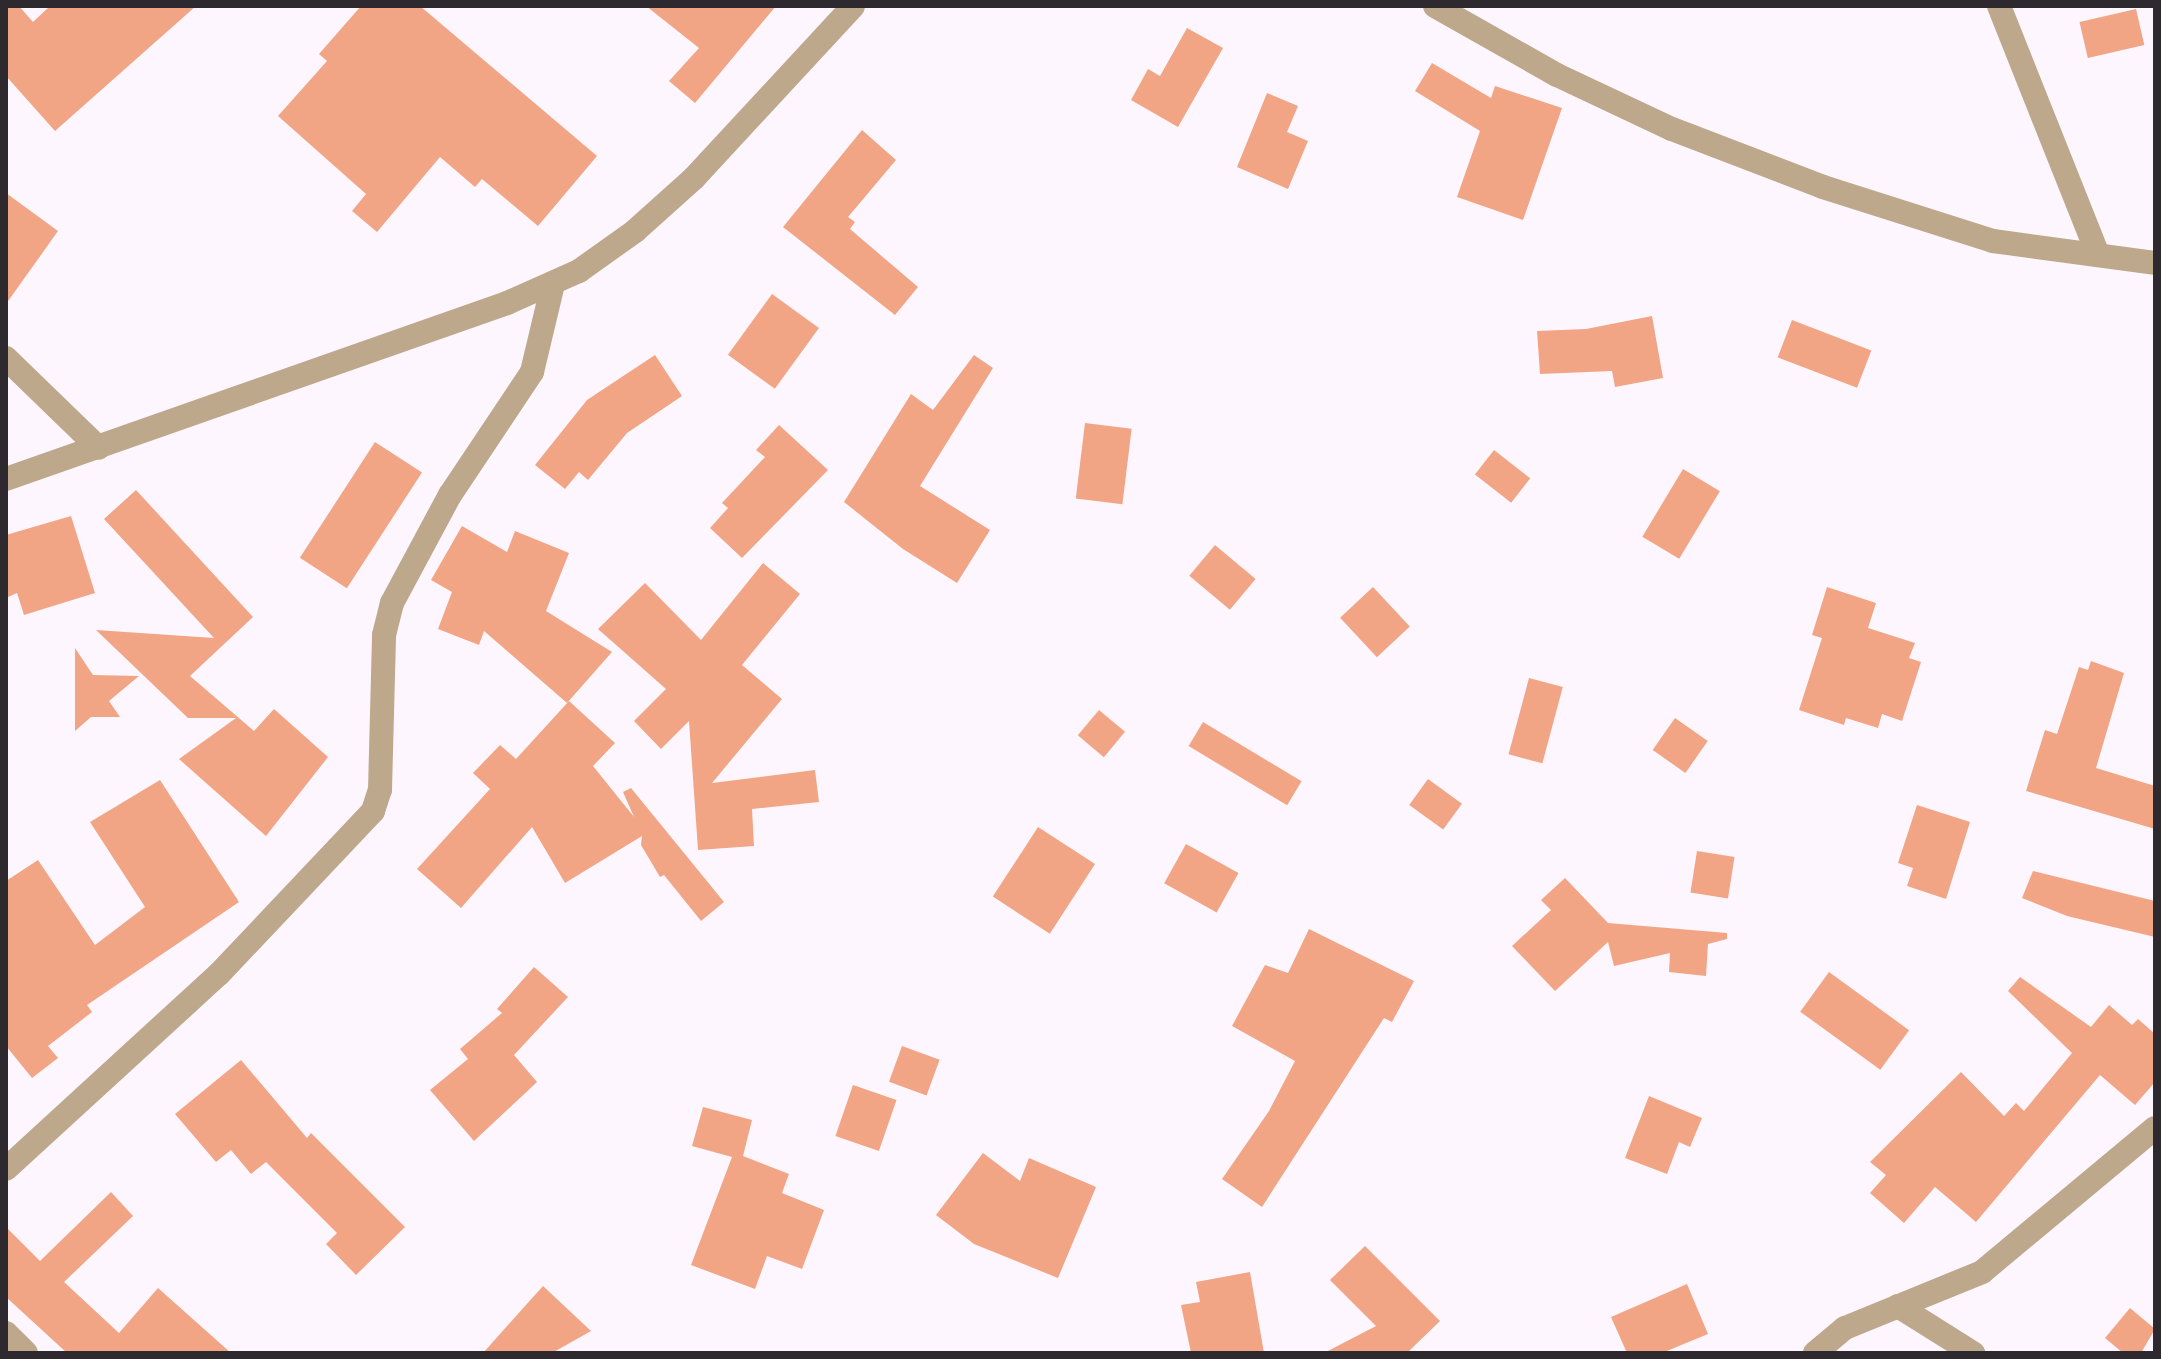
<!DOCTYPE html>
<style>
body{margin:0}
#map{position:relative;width:2161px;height:1359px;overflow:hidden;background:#fdf6ff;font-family:Signika,sans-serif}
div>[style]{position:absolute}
.building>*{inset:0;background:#f1a584;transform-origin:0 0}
.minor>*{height:24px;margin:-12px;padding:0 12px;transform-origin:12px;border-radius:12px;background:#bda88c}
span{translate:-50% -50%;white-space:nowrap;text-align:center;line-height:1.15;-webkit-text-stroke:7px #fff;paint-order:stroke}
.frame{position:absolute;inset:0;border:8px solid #2d292e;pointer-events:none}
</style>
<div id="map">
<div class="building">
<i style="clip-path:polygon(6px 6px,19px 6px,33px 22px,50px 6px,196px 6px,55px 131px,6px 76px)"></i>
<i style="clip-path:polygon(361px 6px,420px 6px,597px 156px,538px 226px,482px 179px,475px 187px,440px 157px,377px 232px,352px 211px,366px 194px,278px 116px,327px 61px,319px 54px)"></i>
<i style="clip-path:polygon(646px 6px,776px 6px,695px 103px,669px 81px,699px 48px)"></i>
<i style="left:2136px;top:9px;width:37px;height:58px;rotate:77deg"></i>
<i style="clip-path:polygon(1187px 28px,1223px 48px,1178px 127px,1131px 100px,1148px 69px,1160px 76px)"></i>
<i style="clip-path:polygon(1432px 63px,1491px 98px,1495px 86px,1562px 108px,1523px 220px,1457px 197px,1480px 131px,1415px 91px)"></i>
<i style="clip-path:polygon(1267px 93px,1298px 106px,1287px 132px,1308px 141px,1288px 189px,1237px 167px)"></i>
<i style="clip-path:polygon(862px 130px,896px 160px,848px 217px,855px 222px,850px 229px,918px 287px,895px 315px,783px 227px)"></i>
<i style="clip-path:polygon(6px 193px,58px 231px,6px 304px)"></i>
<i style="left:772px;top:294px;width:58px;height:75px;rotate:36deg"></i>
<i style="clip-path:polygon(1652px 316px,1663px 378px,1615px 387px,1612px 371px,1540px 374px,1537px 331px,1586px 329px)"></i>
<i style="left:1792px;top:320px;width:85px;height:40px;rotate:21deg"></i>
<i style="clip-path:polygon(655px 355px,682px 396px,627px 433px,588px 480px,579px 472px,565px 489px,535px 465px,587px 400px)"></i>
<i style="clip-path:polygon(974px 355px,993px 368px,920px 486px,990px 530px,957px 583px,903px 549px,844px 502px,911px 394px,933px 410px)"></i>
<i style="left:1085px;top:423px;width:47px;height:76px;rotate:7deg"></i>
<i style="clip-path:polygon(779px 425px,828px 470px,742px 558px,710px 528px,728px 508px,722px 503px,765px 457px,756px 450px)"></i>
<i style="left:375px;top:442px;width:56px;height:138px;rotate:33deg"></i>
<i style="left:1494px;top:450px;width:46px;height:31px;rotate:38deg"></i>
<i style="left:1683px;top:469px;width:43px;height:79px;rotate:31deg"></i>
<i style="clip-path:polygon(136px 490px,253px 617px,190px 676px,254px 731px,274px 709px,328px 757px,266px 836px,179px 759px,236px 718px,188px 718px,96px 630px,214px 638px,104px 519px)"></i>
<i style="clip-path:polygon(71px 516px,95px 593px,24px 615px,17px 593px,6px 598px,6px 535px)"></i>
<i style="clip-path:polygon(462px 526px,507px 552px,515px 531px,569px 553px,546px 611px,612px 652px,567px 703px,484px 631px,479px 645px,438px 629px,452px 592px,431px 580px)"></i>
<i style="left:1215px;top:545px;width:53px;height:40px;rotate:40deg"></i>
<i style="clip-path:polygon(763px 563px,800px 594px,742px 665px,782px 699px,712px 783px,815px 770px,819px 802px,752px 809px,754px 846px,698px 850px,689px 721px,661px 749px,634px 721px,666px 689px,598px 629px,645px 583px,701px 640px)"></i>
<i style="left:1373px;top:587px;width:54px;height:45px;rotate:47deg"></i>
<i style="clip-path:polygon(1827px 587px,1876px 603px,1868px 628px,1915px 643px,1909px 658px,1921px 662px,1902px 721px,1882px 714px,1878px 728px,1846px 718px,1844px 725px,1799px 710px,1822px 638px,1812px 635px)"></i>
<i style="clip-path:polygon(75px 648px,93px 675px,139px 676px,109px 701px,120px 717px,91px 717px,75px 731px)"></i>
<i style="clip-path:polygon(2091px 661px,2124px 673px,2096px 768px,2155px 786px,2155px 829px,2026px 791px,2045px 730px,2057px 734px,2079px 667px,2088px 670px)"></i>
<i style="left:1529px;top:678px;width:35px;height:79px;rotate:15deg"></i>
<i style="clip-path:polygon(569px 701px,615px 743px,593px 766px,634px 817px,623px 792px,631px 788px,724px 902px,701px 921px,664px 875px,660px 877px,641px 845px,642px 836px,565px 883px,532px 827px,461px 908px,417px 869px,490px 789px,473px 773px,500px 745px,516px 759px)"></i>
<i style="left:1099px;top:710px;width:34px;height:33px;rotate:40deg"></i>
<i style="left:1675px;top:718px;width:40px;height:39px;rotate:35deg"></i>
<i style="left:1203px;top:722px;width:115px;height:28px;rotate:31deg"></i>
<i style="left:1428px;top:779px;width:42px;height:32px;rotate:36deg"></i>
<i style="clip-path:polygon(160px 780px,239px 902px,87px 1005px,92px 1012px,48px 1046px,58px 1058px,32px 1078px,6px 1046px,6px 881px,38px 860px,95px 945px,145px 907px,90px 822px)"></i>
<i style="clip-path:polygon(1917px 805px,1970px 822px,1946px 899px,1907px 886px,1913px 868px,1898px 863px)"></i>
<i style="left:1038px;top:827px;width:68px;height:83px;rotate:33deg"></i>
<i style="left:1186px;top:844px;width:60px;height:45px;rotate:29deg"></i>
<i style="left:1697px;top:851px;width:38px;height:42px;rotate:9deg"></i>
<i style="clip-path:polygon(2033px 871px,2155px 901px,2155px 937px,2067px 916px,2022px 898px)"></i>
<i style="clip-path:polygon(1565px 878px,1608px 923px,1727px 933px,1727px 939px,1708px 944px,1706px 976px,1669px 972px,1670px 953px,1614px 966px,1608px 942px,1555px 991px,1512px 946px,1551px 910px,1541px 900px)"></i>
<i style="clip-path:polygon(1309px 929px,1414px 981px,1392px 1022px,1384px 1018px,1262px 1207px,1222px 1179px,1269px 1111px,1295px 1061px,1232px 1026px,1265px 965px,1288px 973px)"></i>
<i style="clip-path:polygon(534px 967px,568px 997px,514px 1055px,537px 1082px,474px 1141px,430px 1090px,468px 1059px,460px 1049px,502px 1013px,497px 1009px)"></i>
<i style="left:1829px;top:972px;width:99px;height:49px;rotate:36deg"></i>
<i style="clip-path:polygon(2020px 977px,2091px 1027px,2109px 1005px,2132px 1025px,2138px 1019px,2155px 1034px,2155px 1082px,2135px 1105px,2100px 1075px,1976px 1222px,1935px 1187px,1904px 1223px,1870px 1193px,1886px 1175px,1870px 1162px,1961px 1072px,2004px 1116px,2016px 1103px,2024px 1111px,2072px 1053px,2008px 991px)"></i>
<i style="left:902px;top:1046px;width:40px;height:38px;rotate:20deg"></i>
<i style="clip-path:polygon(241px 1060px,307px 1138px,311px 1133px,405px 1227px,356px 1275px,326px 1244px,337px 1233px,266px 1162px,251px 1174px,231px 1150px,216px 1162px,175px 1114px)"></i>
<i style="left:853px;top:1085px;width:46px;height:54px;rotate:19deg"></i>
<i style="clip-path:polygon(1649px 1096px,1702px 1118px,1690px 1147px,1679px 1142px,1667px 1174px,1625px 1158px)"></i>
<i style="clip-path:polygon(703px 1107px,752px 1120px,743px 1156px,789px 1174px,782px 1193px,824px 1210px,802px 1269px,767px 1256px,755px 1289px,691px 1265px,732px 1157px,692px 1146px)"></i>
<i style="clip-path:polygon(983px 1153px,1020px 1181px,1029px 1158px,1096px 1187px,1058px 1278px,974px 1244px,936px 1215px)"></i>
<i style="clip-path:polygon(111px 1192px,133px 1216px,64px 1282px,119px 1333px,158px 1288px,231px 1353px,67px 1353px,6px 1297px,6px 1227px,40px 1261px)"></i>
<i style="clip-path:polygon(1365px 1246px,1440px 1321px,1407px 1353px,1324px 1353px,1376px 1326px,1330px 1280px)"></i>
<i style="clip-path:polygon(1250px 1272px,1264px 1353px,1191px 1353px,1181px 1305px,1200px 1302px,1196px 1282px)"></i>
<i style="clip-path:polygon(1687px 1284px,1708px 1334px,1662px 1353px,1627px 1353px,1611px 1317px)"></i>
<i style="clip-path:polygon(543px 1286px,591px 1331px,552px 1353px,483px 1353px)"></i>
<i style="clip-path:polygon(2130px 1308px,2155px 1329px,2141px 1353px,2123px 1353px,2105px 1338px)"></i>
</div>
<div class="minor">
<i style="left:1435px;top:6px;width:140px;rotate:29.5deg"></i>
<i style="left:1557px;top:75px;width:127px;rotate:25.2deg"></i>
<i style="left:1672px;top:129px;width:162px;rotate:21deg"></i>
<i style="left:1823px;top:187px;width:178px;rotate:17.6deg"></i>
<i style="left:1993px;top:241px;width:163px;rotate:7.7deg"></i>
<i style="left:1999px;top:6px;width:268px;rotate:68.3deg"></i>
<i style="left:6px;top:358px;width:129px;rotate:44.1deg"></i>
<i style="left:6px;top:479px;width:531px;rotate:-19.36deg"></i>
<i style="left:507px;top:303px;width:79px;rotate:-24deg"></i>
<i style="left:579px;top:271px;width:69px;rotate:-35.5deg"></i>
<i style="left:635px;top:231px;width:79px;rotate:-41.9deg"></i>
<i style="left:694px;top:178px;width:234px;rotate:-47.2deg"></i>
<i style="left:6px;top:1169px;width:289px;rotate:-42.5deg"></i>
<i style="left:219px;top:974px;width:224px;rotate:-46.6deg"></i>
<i style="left:373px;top:811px;width:22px;rotate:-72deg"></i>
<i style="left:380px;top:790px;width:155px;rotate:-88.5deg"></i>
<i style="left:384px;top:635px;width:33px;rotate:-76deg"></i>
<i style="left:392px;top:603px;width:123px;rotate:-61.8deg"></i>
<i style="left:450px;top:495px;width:148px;rotate:-56.3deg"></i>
<i style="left:532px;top:372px;width:90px;rotate:-76.6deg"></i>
<i style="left:1898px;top:1306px;width:89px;rotate:32.1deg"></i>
<i style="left:6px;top:1333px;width:28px;rotate:45deg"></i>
<i style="left:1815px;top:1353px;width:39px;rotate:-40deg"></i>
<i style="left:1845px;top:1328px;width:148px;rotate:-22.2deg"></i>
<i style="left:1982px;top:1272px;width:225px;rotate:-39.8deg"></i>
</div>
<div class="frame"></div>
</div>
